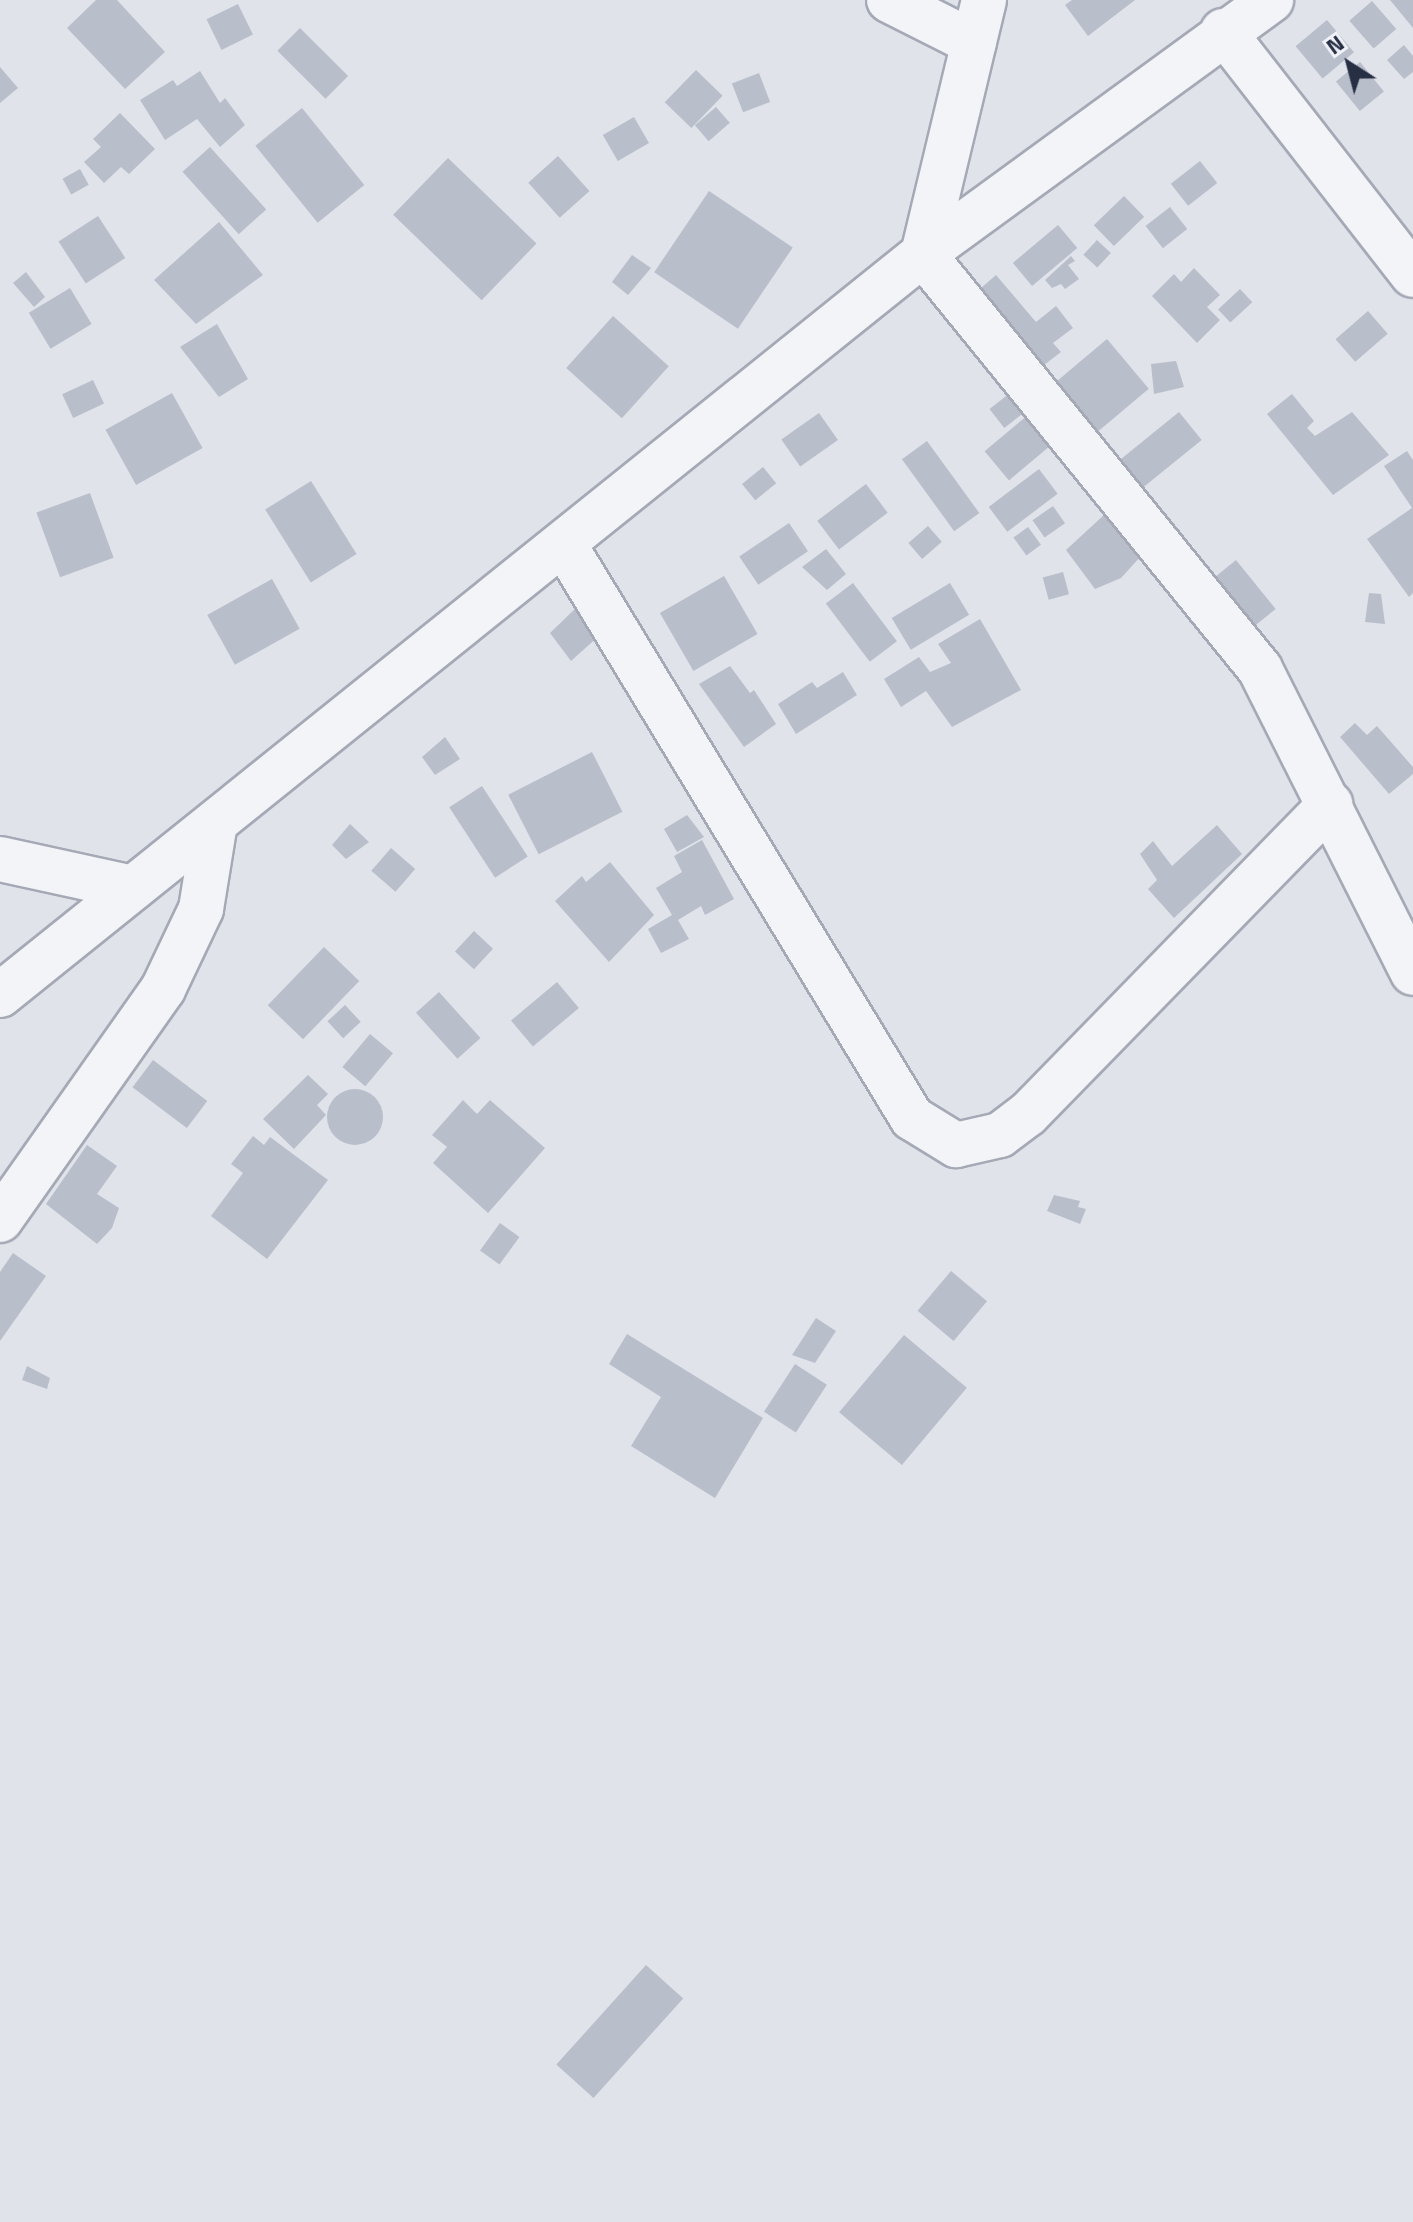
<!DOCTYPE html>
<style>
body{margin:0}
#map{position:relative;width:1413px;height:2222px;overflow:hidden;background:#e0e3ea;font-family:"Titillium Web",sans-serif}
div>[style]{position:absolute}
.building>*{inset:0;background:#b9becb;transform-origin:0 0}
.round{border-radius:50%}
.roads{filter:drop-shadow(2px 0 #a5a9b5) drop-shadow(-2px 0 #a5a9b5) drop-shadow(0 2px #a5a9b5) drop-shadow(0 -2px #a5a9b5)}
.street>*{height:44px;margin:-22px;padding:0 22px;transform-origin:22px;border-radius:22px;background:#f3f4f8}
span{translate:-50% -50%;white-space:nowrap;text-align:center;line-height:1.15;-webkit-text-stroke:6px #f0f2f8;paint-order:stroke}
.north{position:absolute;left:1309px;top:24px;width:80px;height:80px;-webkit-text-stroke:6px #f0f2f8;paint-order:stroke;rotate:324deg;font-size:22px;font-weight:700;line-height:32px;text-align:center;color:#272f44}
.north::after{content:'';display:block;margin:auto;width:28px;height:36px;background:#272f44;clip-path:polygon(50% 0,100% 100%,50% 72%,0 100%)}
</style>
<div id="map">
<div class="building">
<i style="clip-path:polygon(96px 0,117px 0,165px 52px,125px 89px,67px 28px)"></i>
<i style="clip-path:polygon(1072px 0,1135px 0,1088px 36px,1065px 5px)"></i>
<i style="clip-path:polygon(1390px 0,1413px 0,1413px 28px)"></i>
<i style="left:1372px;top:1px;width:37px;height:30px;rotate:49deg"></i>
<i style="left:238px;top:4px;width:34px;height:35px;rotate:64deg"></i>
<i style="left:1327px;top:20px;width:42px;height:41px;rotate:50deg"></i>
<i style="left:300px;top:28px;width:68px;height:32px;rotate:45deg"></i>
<i style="clip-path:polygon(1404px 45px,1413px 56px,1413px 72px,1404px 79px,1387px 60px)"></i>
<i style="left:1360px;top:62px;width:38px;height:31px;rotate:51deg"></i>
<i style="clip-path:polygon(0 67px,18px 88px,0 103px)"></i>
<i style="left:696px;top:70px;width:37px;height:45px;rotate:44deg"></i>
<i style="clip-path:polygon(200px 71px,220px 103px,225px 98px,245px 125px,220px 147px,197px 119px,165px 140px,140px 100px,173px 80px,177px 86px)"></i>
<i style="left:759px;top:73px;width:31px;height:29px;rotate:69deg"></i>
<i style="left:716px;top:107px;width:21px;height:28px;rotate:49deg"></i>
<i style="left:302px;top:108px;width:99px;height:60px;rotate:51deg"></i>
<i style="clip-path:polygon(120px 113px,155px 149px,129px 174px,121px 167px,104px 183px,84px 162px,101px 147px,93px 139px)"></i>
<i style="left:634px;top:117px;width:30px;height:36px;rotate:60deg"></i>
<i style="left:210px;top:147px;width:84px;height:37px;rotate:48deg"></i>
<i style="left:558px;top:156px;width:47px;height:40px;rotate:48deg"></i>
<i style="left:448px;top:158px;width:123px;height:79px;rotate:44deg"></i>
<i style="left:1200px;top:161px;width:28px;height:37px;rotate:52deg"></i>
<i style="left:80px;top:169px;width:18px;height:20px;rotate:61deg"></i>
<i style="left:709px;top:191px;width:101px;height:98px;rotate:34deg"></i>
<i style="left:1124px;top:196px;width:29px;height:42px;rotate:46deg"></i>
<i style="left:1170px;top:207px;width:28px;height:31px;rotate:52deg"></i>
<i style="left:98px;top:216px;width:50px;height:47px;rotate:57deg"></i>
<i style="clip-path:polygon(219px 222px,263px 275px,196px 324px,154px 280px)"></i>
<i style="left:1058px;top:225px;width:30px;height:59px;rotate:50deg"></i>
<i style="left:1097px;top:240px;width:19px;height:20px;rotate:43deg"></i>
<i style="clip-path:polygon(632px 255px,651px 268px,628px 295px,612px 282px)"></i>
<i style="clip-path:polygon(1071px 256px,1075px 261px,1068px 265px,1079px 279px,1065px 289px,1061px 284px,1052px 288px,1045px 280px)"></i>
<i style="clip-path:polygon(1194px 268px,1220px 295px,1207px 307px,1220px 320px,1197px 343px,1152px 296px,1174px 274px,1181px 282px)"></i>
<i style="clip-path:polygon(26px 272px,45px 297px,34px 307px,13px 283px)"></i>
<i style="clip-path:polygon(996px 275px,1036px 322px,1056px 306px,1073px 328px,1053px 343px,1061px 352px,1035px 372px,973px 295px)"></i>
<i style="left:70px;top:288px;width:42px;height:48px;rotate:59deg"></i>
<i style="left:1240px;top:289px;width:18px;height:30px;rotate:47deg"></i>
<i style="left:1368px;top:311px;width:30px;height:43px;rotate:49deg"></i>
<i style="left:613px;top:316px;width:75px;height:70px;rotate:42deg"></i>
<i style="clip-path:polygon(217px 324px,248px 379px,219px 397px,180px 347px)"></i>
<i style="left:1107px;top:339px;width:65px;height:78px;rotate:50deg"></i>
<i style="clip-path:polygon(1176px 361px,1184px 387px,1154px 394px,1151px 364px)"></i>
<i style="left:93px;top:380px;width:26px;height:34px;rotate:65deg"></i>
<i style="left:172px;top:393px;width:63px;height:76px;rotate:61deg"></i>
<i style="left:1010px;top:393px;width:24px;height:26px;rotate:52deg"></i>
<i style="clip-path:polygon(1292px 394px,1314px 421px,1307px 428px,1315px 436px,1352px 412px,1389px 455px,1333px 495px,1267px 414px)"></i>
<i style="left:1179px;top:412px;width:36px;height:79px;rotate:51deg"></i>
<i style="left:819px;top:413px;width:33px;height:46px;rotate:55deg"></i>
<i style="left:1029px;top:414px;width:38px;height:58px;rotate:50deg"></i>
<i style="left:927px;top:441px;width:89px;height:31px;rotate:54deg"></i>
<i style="clip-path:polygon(1407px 451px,1413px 460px,1413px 593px,1409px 597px,1367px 539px,1412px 508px,1384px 466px)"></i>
<i style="left:763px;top:467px;width:21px;height:27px;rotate:51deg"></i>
<i style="left:1039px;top:469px;width:31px;height:63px;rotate:53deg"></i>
<i style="left:311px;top:481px;width:86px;height:54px;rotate:58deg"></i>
<i style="left:866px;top:484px;width:36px;height:61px;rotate:53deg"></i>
<i style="left:90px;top:493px;width:69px;height:57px;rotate:70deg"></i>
<i style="left:1053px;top:506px;width:21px;height:25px;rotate:55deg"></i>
<i style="clip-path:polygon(1105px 514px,1141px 556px,1121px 578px,1095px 589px,1066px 550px)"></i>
<i style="left:789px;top:523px;width:34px;height:60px;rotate:56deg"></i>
<i style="left:928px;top:526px;width:21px;height:26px;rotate:49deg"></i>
<i style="left:1028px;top:527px;width:22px;height:18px;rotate:54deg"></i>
<i style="clip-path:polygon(826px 549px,846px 574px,827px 590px,802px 567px)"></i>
<i style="left:1236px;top:560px;width:63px;height:32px;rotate:51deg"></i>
<i style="left:1063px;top:572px;width:23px;height:21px;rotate:75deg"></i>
<i style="left:724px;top:576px;width:67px;height:74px;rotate:60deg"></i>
<i style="left:272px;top:579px;width:57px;height:74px;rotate:61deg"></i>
<i style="left:853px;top:583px;width:73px;height:34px;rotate:53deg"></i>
<i style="left:950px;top:583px;width:37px;height:68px;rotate:59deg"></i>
<i style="clip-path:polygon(1369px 593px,1381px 594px,1385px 624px,1365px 622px)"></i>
<i style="clip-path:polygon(579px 605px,601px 634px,571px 661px,550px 633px)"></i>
<i style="clip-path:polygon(980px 619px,1021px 690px,952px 727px,926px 691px,901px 707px,884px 679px,919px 657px,930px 672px,951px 663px,938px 644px)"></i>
<i style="clip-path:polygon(730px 666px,750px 693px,754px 690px,776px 724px,744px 747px,699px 684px)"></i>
<i style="clip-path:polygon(843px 672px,857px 695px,796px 734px,778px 704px,812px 682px,817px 688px)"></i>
<i style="clip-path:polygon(1355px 723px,1367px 735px,1377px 726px,1413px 767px,1413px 774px,1389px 794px,1340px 737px)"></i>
<i style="clip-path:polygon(445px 737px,460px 759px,435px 775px,422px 757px)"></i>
<i style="left:592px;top:752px;width:67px;height:94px;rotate:63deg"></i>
<i style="left:482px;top:786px;width:84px;height:39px;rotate:57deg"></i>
<i style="clip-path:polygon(687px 815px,704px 837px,677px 852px,664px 829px)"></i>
<i style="clip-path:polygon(350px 824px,369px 842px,346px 859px,332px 845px)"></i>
<i style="clip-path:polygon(1217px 825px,1242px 854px,1174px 918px,1148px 889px,1157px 880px,1140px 854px,1153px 841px,1172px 866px)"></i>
<i style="clip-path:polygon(702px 840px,734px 899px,705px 915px,701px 906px,678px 920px,689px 939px,661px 953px,648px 929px,672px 915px,656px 888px,682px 872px,674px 856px)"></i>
<i style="left:391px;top:848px;width:32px;height:30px;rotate:41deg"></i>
<i style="clip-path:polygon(610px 862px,654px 915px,609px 962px,555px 901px,582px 876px,586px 882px)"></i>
<i style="left:474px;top:931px;width:26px;height:28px;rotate:43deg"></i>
<i style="left:324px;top:947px;width:49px;height:81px;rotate:44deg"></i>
<i style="left:557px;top:982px;width:34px;height:60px;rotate:50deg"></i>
<i style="left:439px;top:992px;width:62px;height:31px;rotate:48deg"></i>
<i style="left:345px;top:1005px;width:23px;height:24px;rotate:47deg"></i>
<i style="left:370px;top:1034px;width:30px;height:43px;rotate:40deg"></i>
<i style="left:153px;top:1060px;width:68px;height:34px;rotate:37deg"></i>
<i style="clip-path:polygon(308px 1075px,328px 1094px,317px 1105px,326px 1115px,294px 1149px,263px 1119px)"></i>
<i class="round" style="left:327px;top:1089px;width:56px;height:56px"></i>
<i style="clip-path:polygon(463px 1100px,477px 1114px,490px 1100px,545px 1148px,488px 1213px,433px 1163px,447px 1147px,432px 1135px)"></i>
<i style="clip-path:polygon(253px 1136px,264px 1145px,270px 1137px,328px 1180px,267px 1259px,211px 1216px,243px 1173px,231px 1164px)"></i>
<i style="clip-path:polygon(87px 1145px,117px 1166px,97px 1194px,119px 1208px,112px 1228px,97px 1244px,46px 1204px)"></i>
<i style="clip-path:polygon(1054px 1195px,1080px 1201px,1078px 1207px,1086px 1209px,1080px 1224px,1047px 1211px)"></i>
<i style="left:500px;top:1223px;width:24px;height:34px;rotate:36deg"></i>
<i style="clip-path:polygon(13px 1253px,46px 1276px,0 1341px,0 1272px)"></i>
<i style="left:951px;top:1271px;width:47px;height:52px;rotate:40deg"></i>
<i style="clip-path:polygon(816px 1318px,836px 1331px,815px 1363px,792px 1355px)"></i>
<i style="clip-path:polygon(627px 1334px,763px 1418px,715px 1498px,631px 1446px,661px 1397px,609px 1364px)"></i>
<i style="left:904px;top:1335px;width:82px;height:101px;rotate:40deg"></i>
<i style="left:795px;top:1364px;width:38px;height:57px;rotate:33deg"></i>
<i style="clip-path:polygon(27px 1366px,50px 1378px,47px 1389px,22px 1380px)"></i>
<i style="left:646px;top:1965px;width:50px;height:134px;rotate:42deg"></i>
</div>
<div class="roads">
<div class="street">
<i style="left:889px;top:0;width:95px;rotate:26.8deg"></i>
<i style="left:984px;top:0;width:261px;rotate:103.5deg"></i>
<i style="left:923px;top:254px;width:535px;rotate:50.92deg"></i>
<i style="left:1260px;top:669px;width:340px;rotate:63.3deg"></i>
<i style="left:1223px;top:31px;width:309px;rotate:52.1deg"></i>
<i style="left:565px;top:546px;width:669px;rotate:58.76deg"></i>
<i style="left:912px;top:1118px;width:52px;rotate:31.5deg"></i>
<i style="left:956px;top:1145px;width:45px;rotate:-12.8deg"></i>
<i style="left:1000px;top:1135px;width:35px;rotate:-37deg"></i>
<i style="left:1028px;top:1114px;width:433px;rotate:-45.7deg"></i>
<i style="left:0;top:859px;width:136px;rotate:12.3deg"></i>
<i style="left:0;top:995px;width:1184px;rotate:-38.76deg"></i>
<i style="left:923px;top:254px;width:431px;rotate:-36.1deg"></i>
<i style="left:0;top:1220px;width:283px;rotate:-54.8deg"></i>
<i style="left:163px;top:989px;width:89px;rotate:-64.6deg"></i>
<i style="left:201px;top:909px;width:87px;rotate:-80.8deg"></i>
</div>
</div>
<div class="north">N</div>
</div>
